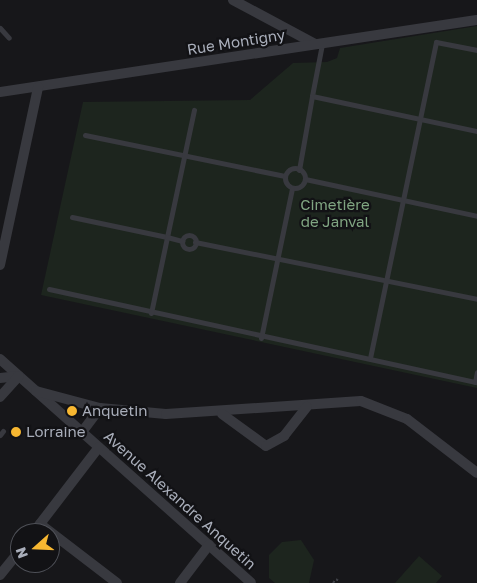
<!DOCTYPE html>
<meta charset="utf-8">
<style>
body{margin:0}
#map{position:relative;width:477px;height:583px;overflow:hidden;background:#17171a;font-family:"Golos Text",sans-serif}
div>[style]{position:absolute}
.green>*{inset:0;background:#1d251e}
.path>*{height:2px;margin-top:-1px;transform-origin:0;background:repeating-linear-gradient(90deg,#3e4046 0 2.5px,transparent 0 6.5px)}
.lane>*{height:5px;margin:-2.5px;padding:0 2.5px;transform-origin:2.5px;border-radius:2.5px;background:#38393f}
.lane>.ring{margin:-2.5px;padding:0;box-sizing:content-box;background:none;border:5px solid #38393f;border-radius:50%}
.street>*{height:10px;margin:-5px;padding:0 5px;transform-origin:5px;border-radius:5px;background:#38393f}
.dots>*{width:14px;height:14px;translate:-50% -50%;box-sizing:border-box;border:2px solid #121215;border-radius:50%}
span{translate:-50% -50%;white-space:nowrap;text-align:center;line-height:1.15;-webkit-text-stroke:4.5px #121215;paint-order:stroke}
.street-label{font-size:15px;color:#a9aeba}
.park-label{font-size:15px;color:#80a582}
.poi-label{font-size:15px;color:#a9aeba}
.left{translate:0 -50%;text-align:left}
.north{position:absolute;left:10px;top:523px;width:50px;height:50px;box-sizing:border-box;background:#121215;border:1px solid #4e5057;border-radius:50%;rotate:250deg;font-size:14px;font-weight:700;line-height:20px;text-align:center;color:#a9aeba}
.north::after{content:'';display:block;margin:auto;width:18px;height:22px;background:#f7b731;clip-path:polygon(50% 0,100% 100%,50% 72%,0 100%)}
</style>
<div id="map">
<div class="green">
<i style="clip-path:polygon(477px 26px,477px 388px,41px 295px,83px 102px,250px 100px,293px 63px,327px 62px,337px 58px,340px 48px)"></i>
<i style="clip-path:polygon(301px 540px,314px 560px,309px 583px,275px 583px,269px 578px,269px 555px,282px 542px)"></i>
<i style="clip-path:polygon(419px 556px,442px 576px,436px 583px,395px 583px)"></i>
</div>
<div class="path">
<i style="left:333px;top:583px;width:5px;rotate:-53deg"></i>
<i style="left:336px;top:579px;width:6px;rotate:39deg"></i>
</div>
<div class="lane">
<i style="left:0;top:28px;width:13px;rotate:48deg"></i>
<i style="left:322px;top:44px;width:53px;rotate:100.9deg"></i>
<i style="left:312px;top:96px;width:169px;rotate:12deg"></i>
<i style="left:85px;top:135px;width:204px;rotate:11.6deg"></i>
<i class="ring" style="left:285px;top:168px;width:15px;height:15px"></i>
<i style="left:299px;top:170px;width:75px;rotate:-80deg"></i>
<i style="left:305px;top:179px;width:176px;rotate:12.1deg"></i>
<i style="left:72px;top:217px;width:97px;rotate:11.9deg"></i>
<i style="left:167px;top:237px;width:130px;rotate:-78deg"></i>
<i class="ring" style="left:182px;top:235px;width:9px;height:9px"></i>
<i style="left:195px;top:242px;width:288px;rotate:11.4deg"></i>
<i style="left:49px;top:289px;width:438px;rotate:12.3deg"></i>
<i style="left:151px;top:313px;width:78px;rotate:-78.1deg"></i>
<i style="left:167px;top:237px;width:16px;rotate:15deg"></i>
<i style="left:261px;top:338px;width:153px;rotate:-78.3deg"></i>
<i style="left:370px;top:358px;width:323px;rotate:-78.2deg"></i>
<i style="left:436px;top:42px;width:42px;rotate:11deg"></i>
<i style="left:475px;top:382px;width:10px;rotate:-79deg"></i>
<i style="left:0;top:435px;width:5px;rotate:-53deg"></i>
</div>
<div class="street">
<i style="left:233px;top:0;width:93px;rotate:28.2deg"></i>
<i style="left:0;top:92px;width:482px;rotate:-8.6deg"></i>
<i style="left:0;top:265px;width:182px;rotate:-77.9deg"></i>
<i style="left:0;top:359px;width:336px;rotate:41.7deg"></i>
<i style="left:0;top:378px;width:19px;rotate:-6deg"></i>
<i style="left:36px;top:391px;width:66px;rotate:14.9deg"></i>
<i style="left:100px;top:408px;width:66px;rotate:5.2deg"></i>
<i style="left:166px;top:414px;width:195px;rotate:-3.8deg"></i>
<i style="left:361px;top:401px;width:49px;rotate:21.4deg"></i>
<i style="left:407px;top:419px;width:88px;rotate:37.6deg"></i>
<i style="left:0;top:397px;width:28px;rotate:-48deg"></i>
<i style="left:222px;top:414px;width:54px;rotate:36deg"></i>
<i style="left:266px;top:446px;width:21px;rotate:-29deg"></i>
<i style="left:284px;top:436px;width:37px;rotate:-52deg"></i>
<i style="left:82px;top:432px;width:30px;rotate:-53deg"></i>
<i style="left:40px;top:524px;width:97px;rotate:37.5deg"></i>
<i style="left:33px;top:533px;width:108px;rotate:-52.5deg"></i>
<i style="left:0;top:575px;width:32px;rotate:-51deg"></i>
<i style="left:180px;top:583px;width:48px;rotate:-52.7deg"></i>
</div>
<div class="dots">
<i style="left:72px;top:411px;background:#f7b731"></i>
<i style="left:16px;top:432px;background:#f7b731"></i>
</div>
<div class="street-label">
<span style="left:236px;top:42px;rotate:-9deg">Rue Montigny</span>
<span style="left:180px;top:500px;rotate:42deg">Avenue Alexandre Anquetin</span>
</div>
<div class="park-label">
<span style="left:335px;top:213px">Cimetière<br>de Janval</span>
</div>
<div class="poi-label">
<span class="left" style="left:82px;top:411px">Anquetin</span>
<span class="left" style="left:26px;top:432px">Lorraine</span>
</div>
<div class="north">N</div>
</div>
